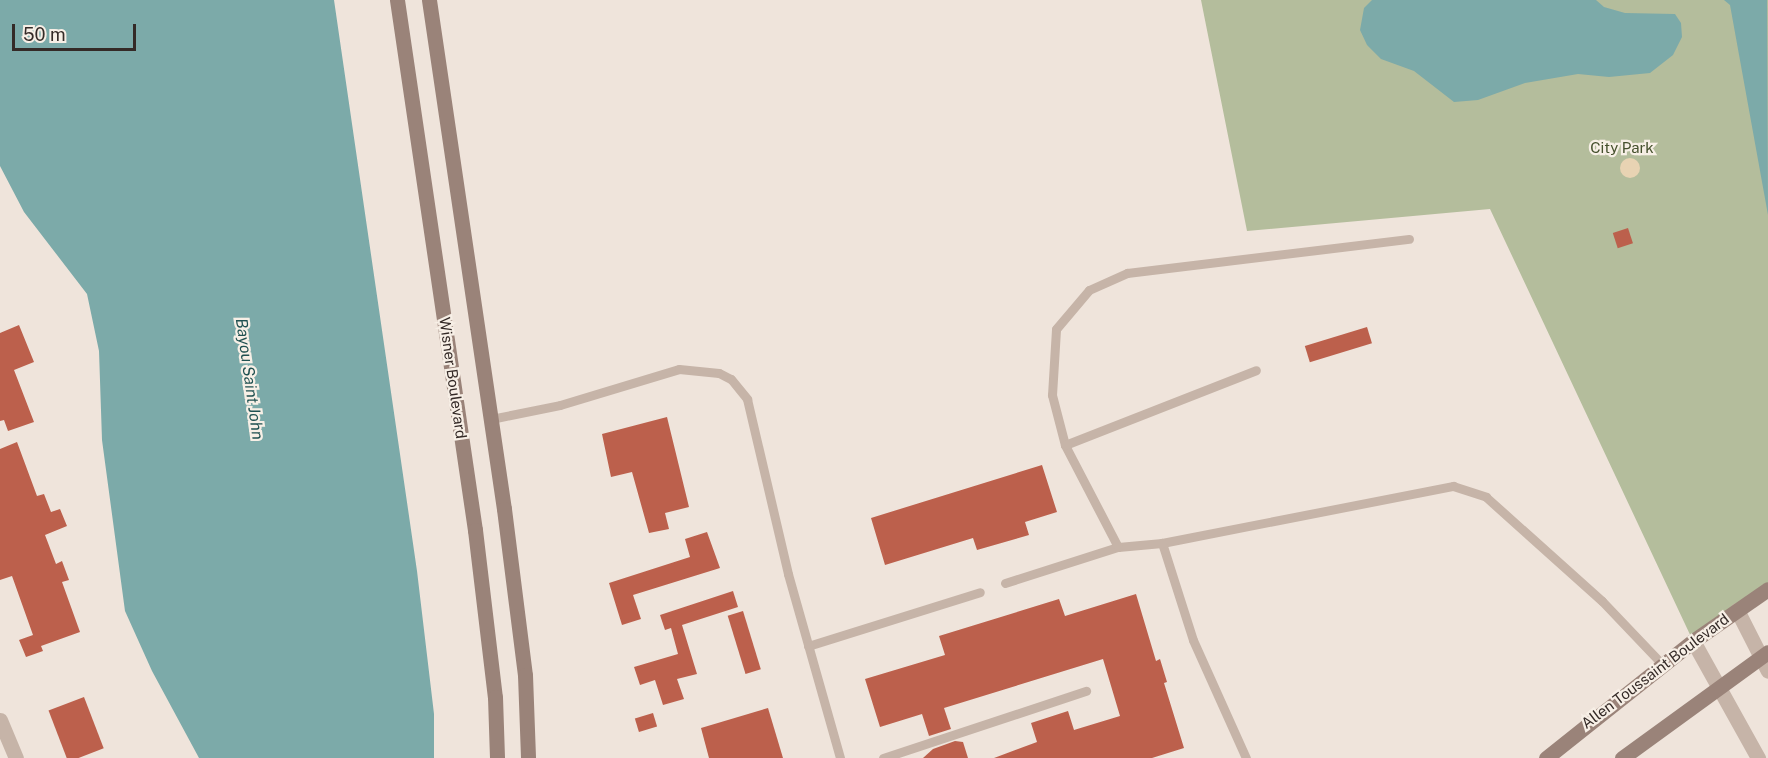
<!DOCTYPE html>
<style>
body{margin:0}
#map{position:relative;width:1768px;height:758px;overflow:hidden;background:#efe4db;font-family:"Public Sans",sans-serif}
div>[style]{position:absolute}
.green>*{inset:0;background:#b4bd9c}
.sand>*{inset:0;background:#e8d3b3}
.round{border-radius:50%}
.water>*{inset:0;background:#7caaa9}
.building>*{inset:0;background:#bc604c;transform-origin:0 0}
.lane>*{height:9px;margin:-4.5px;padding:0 4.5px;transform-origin:4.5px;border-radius:4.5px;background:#c6b4a8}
.street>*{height:15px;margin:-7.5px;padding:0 7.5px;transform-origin:7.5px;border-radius:7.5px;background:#c6b4a8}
.secondary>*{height:15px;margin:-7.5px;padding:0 7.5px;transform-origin:7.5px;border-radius:7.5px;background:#9a8379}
span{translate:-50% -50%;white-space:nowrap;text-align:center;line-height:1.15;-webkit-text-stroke:4.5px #f7efe6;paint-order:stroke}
.park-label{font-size:15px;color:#45502d}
.street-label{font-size:15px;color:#342a27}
.water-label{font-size:16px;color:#205151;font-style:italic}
.scale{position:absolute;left:12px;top:24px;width:124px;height:27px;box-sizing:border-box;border:3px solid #342a27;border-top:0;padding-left:8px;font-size:18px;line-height:21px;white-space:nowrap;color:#342a27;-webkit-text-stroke:4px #f7efe6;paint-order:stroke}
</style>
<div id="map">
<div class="green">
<i style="clip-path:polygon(1201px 0,1768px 0,1768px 589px,1693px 641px,1490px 209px,1247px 231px)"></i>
</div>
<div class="sand">
<i class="round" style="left:1620px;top:158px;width:20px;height:20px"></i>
</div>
<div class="water">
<i style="clip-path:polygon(0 0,334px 0,417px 571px,434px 714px,434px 758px,199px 758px,152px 671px,125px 611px,102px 440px,99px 351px,87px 294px,24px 212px,0 166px)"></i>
<i style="clip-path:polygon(1372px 0,1596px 0,1604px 7px,1625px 13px,1675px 14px,1681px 23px,1682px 37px,1673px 55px,1650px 73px,1609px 77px,1578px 74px,1525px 83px,1478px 100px,1454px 102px,1414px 71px,1381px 59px,1367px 45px,1360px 30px,1364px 8px)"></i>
<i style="clip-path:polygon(1724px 0,1767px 0,1768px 215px,1730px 5px)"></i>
</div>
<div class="building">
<i style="left:1628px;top:228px;width:16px;height:16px;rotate:72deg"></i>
<i style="clip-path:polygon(19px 325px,34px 362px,14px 370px,34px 422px,8px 431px,4px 420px,0 421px,0 333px)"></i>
<i style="left:1367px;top:327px;width:17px;height:65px;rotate:73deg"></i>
<i style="clip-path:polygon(667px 417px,689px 507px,665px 513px,669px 529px,649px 533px,632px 472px,611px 477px,602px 434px)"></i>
<i style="clip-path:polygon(17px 442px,37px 496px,44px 494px,51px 512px,60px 509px,67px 526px,45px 535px,56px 564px,62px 561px,69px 580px,62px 582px,80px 632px,41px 646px,43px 651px,26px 657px,19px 640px,33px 635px,12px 576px,0 580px,0 449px)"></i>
<i style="clip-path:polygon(1042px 465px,1057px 512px,1025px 522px,1029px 535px,977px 550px,973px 538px,885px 565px,871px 518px)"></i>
<i style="clip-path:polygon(707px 532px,720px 568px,633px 595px,641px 619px,622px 625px,609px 583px,690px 557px,685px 539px)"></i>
<i style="clip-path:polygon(733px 591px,738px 607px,682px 625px,697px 674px,677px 679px,684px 699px,663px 705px,655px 680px,640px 685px,634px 667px,678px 654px,671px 628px,665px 630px,660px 615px)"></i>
<i style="clip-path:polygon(1136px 594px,1156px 661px,1160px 659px,1167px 682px,1164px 683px,1184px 748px,1152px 758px,994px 758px,1037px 742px,1031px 723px,1068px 711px,1074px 730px,1120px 716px,1103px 659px,944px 708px,951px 729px,929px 736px,922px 714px,880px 727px,865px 679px,945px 655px,939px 636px,1059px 599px,1065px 616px)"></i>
<i style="left:743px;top:611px;width:61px;height:16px;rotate:73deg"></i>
<i style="left:84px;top:697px;width:55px;height:38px;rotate:69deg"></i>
<i style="clip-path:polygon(768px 708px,783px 758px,709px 758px,701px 728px)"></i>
<i style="left:653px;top:713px;width:14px;height:19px;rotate:73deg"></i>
<i style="clip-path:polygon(955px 741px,963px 742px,968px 758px,923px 758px,933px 749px)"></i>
</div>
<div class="lane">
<i style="left:491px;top:419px;width:70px;rotate:-11.5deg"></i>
<i style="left:560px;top:405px;width:124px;rotate:-16.8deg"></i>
<i style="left:679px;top:369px;width:40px;rotate:5.7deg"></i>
<i style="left:719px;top:373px;width:13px;rotate:27deg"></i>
<i style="left:731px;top:379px;width:26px;rotate:51deg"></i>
<i style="left:747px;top:399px;width:180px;rotate:76.8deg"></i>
<i style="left:788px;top:574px;width:191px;rotate:74.2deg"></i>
<i style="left:1065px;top:445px;width:52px;rotate:-104.6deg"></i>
<i style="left:1052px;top:395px;width:66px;rotate:-86.5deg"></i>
<i style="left:1056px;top:329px;width:51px;rotate:-49.8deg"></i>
<i style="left:1089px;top:290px;width:42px;rotate:-24.1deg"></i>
<i style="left:1127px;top:273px;width:284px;rotate:-6.9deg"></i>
<i style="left:1162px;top:543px;width:297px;rotate:-11.1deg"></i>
<i style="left:1453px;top:486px;width:35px;rotate:18deg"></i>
<i style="left:1486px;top:497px;width:156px;rotate:41.9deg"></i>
<i style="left:1602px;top:601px;width:87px;rotate:46.4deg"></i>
<i style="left:1005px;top:583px;width:119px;rotate:-17.7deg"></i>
<i style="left:808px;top:646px;width:180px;rotate:-17.4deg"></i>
<i style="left:883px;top:758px;width:214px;rotate:-18.3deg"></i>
<i style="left:1246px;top:758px;width:129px;rotate:-114.2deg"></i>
<i style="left:1193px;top:640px;width:102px;rotate:-107.7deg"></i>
<i style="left:1162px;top:543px;width:44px;rotate:174.8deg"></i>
<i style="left:1118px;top:547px;width:115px;rotate:-117.5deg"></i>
<i style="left:1065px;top:445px;width:205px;rotate:-21.4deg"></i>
</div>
<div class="street">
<i style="left:1737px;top:610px;width:68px;rotate:63.1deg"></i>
<i style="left:1693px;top:641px;width:134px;rotate:60.9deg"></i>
<i style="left:0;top:720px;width:41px;rotate:67.2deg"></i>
</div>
<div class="secondary">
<i style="left:397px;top:0;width:536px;rotate:81.63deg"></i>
<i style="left:475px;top:530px;width:168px;rotate:83.2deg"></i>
<i style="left:495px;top:697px;width:61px;rotate:88.1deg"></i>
<i style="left:429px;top:0;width:514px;rotate:81.62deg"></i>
<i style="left:504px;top:509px;width:167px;rotate:82.8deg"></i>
<i style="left:525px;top:675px;width:83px;rotate:87.9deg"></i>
<i style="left:1546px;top:758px;width:188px;rotate:-38.5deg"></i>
<i style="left:1693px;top:641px;width:91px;rotate:-34.7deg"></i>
<i style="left:1622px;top:758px;width:180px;rotate:-36deg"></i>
</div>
<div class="park-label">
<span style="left:1622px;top:148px">City Park</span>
</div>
<div class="street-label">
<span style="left:453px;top:378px;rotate:82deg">Wisner Boulevard</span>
<span style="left:1655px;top:671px;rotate:-37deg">Allen Toussaint Boulevard</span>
</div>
<div class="water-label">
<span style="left:249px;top:379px;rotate:82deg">Bayou Saint John</span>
</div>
<div class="scale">50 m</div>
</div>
